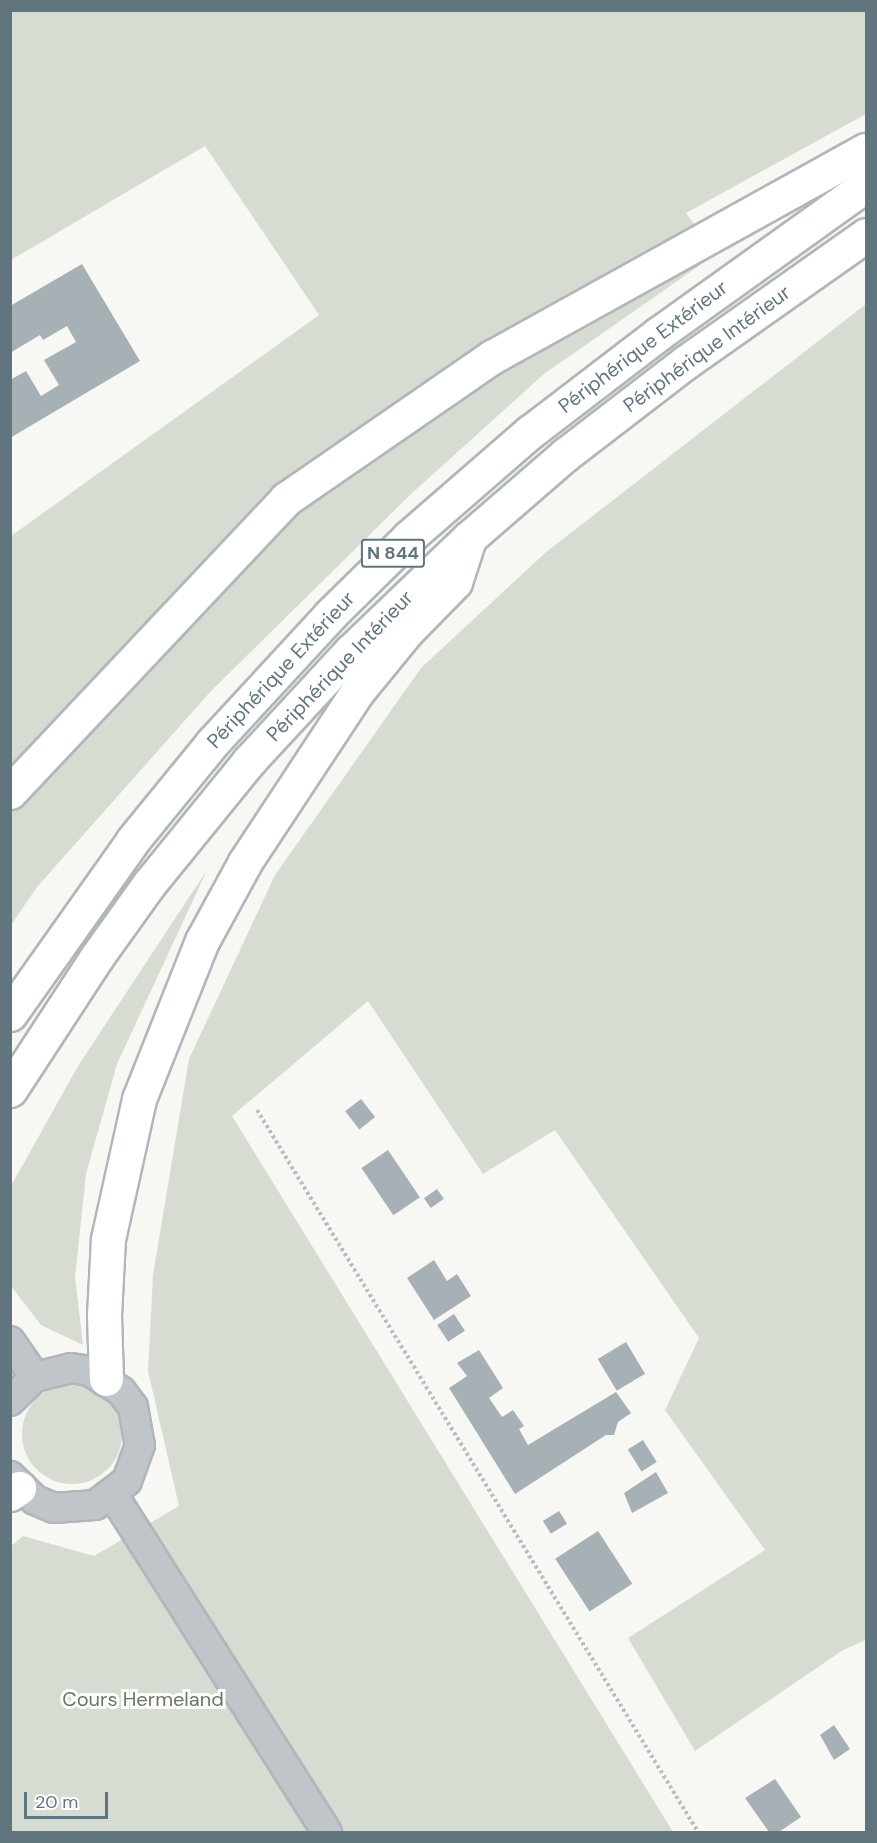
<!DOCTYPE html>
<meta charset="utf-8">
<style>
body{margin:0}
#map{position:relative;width:877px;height:1843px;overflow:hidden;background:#f7f7f4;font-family:"DM Sans",sans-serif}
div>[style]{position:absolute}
.green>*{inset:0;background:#d7dcd3}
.round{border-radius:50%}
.building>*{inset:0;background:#a7b1b5;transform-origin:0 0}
.path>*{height:4px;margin-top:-2px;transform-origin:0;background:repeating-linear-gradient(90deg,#b9bdbf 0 3px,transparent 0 6px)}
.roads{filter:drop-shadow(2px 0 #b0b6b9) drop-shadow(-2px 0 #b0b6b9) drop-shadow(0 2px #b0b6b9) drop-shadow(0 -2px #b0b6b9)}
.minor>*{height:28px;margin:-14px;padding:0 14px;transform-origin:14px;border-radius:14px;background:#bfc5c8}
.highway>*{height:33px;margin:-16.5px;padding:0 16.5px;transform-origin:16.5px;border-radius:16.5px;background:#fff}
span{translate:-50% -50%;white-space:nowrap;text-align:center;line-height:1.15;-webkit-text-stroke:6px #fff;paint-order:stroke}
.shield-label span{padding:2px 4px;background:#fff;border:2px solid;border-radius:4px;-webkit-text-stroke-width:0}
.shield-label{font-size:18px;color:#61757f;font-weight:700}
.street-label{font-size:20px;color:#61757f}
.park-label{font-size:20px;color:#677760}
.frame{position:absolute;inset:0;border:12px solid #61757f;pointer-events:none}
.scale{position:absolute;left:24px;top:1792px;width:84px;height:27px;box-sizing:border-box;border:3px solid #61757f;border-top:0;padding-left:8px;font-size:18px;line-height:21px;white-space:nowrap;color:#61757f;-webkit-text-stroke:4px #fff;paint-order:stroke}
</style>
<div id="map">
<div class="green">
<i style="clip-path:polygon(11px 11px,866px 11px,866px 114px,686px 213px,716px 254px,544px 374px,411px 494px,211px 691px,37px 887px,11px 925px,11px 536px,319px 315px,205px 146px,11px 260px)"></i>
<i style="clip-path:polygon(866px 304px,866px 1640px,843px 1650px,695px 1751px,628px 1638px,765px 1550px,665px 1410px,699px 1338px,555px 1130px,483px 1174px,368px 1001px,232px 1116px,673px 1832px,11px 1832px,10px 1547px,23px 1536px,94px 1556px,179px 1506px,148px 1371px,153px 1275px,189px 1059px,275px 875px,421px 668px,545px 553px)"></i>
<i style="clip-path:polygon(207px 870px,117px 1064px,86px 1174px,75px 1277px,83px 1345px,41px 1325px,11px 1286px,11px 1186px,78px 1066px)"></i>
<i class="round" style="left:22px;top:1384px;width:100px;height:100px"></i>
</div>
<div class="building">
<i style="clip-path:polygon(82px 264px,140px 361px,10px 438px,10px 380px,26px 371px,41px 396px,59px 385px,44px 360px,76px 342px,67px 326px,43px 340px,40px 335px,10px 353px,10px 306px)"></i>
<i style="left:361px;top:1099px;width:23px;height:20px;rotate:52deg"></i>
<i style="left:388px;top:1150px;width:57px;height:32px;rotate:56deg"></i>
<i style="left:437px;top:1189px;width:12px;height:16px;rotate:55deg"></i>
<i style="clip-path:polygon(434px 1260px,447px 1281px,457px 1274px,471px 1296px,434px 1320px,407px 1278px)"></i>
<i style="left:454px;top:1314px;width:20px;height:20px;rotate:57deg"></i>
<i style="left:626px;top:1342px;width:37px;height:33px;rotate:59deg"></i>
<i style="clip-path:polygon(479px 1350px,503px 1388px,489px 1398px,502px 1417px,513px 1410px,524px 1426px,519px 1429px,528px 1445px,616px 1392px,631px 1413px,618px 1422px,614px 1435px,606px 1435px,515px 1494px,449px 1388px,467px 1376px,457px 1363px)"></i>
<i style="left:643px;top:1440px;width:26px;height:18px;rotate:58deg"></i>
<i style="clip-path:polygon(656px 1472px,668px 1493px,632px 1513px,624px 1493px)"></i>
<i style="left:559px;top:1511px;width:15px;height:19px;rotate:58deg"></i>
<i style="left:598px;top:1531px;width:63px;height:51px;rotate:57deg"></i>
<i style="clip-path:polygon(834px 1725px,850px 1749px,834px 1760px,820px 1735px)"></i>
<i style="clip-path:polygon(775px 1779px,801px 1817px,779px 1832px,769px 1832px,745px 1798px)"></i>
</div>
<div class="path">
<i style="left:257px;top:1110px;width:846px;rotate:58.58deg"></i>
</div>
<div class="roads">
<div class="minor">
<i style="left:10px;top:1341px;width:44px;rotate:55.2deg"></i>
<i style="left:10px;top:1401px;width:35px;rotate:-44deg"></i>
<i style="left:35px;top:1377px;width:37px;rotate:-14deg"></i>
<i style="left:71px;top:1368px;width:18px;rotate:9deg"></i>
<i style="left:89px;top:1371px;width:38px;rotate:32deg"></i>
<i style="left:121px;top:1391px;width:20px;rotate:53deg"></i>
<i style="left:133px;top:1407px;width:39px;rotate:80deg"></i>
<i style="left:140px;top:1445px;width:38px;rotate:110deg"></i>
<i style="left:127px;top:1481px;width:40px;rotate:143deg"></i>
<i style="left:95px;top:1505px;width:41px;rotate:175.8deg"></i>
<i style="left:54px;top:1508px;width:21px;rotate:-157deg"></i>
<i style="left:35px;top:1500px;width:35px;rotate:-136deg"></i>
<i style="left:113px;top:1495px;width:399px;rotate:57.6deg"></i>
</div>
<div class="highway">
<i style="left:10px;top:792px;width:403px;rotate:-46.7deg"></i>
<i style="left:286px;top:499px;width:250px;rotate:-34.6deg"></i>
<i style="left:492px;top:357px;width:427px;rotate:-29deg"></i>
<i style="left:10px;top:1014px;width:213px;rotate:-54.7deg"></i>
<i style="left:133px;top:840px;width:125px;rotate:-50.8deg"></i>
<i style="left:212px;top:743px;width:174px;rotate:-47.3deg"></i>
<i style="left:330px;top:615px;width:111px;rotate:-44.6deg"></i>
<i style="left:409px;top:537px;width:160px;rotate:-41deg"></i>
<i style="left:530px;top:432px;width:161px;rotate:-37.4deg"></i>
<i style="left:658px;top:334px;width:256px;rotate:-35.6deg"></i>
<i style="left:10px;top:1090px;width:158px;rotate:-56.9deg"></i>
<i style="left:96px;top:958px;width:91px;rotate:-54.4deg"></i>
<i style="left:149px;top:884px;width:159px;rotate:-50.9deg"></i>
<i style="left:249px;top:761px;width:150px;rotate:-47.2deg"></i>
<i style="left:351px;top:651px;width:163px;rotate:-43.8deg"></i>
<i style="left:469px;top:538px;width:128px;rotate:-40.9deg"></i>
<i style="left:566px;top:454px;width:151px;rotate:-37.5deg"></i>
<i style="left:686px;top:362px;width:220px;rotate:-35.2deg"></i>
<i style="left:106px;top:1379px;width:64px;rotate:-91.8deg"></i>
<i style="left:104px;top:1315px;width:76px;rotate:-87deg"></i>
<i style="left:108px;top:1239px;width:143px;rotate:-77.5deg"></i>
<i style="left:139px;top:1099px;width:170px;rotate:-68.3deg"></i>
<i style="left:202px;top:941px;width:90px;rotate:-61.4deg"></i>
<i style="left:245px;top:862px;width:204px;rotate:-56.6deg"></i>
<i style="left:357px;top:692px;width:79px;rotate:-50.7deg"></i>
<i style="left:407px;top:631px;width:69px;rotate:-45.6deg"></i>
<i style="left:455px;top:582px;width:42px;rotate:-72deg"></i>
<i style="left:10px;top:1494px;width:11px;rotate:-34deg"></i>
</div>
</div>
<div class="shield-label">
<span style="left:393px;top:553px">N 844</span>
</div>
<div class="street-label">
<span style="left:643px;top:347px;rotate:-37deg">Périphérique Extérieur</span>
<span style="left:707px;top:349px;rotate:-36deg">Périphérique Intérieur</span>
<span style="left:340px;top:666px;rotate:-46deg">Périphérique Intérieur</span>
<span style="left:281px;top:670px;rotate:-47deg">Périphérique Extérieur</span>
</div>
<div class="park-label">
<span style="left:143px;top:1699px">Cours Hermeland</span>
</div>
<div class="frame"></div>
<div class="scale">20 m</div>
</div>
